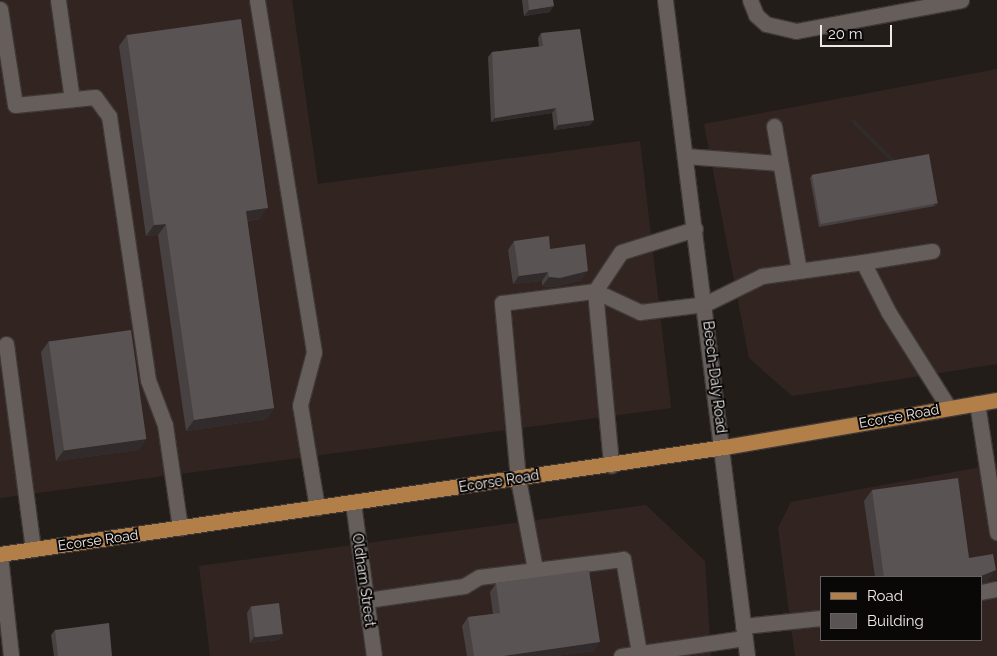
<!DOCTYPE html>
<style>
body{margin:0}
#map{position:relative;width:997px;height:656px;overflow:hidden;background:#231d1a;font-family:Raleway,sans-serif}
div>[style]{position:absolute}
.built>*{inset:0;background:#322521}
.roads{filter:drop-shadow(1px 0 #3e3937) drop-shadow(-1px 0 #3e3937) drop-shadow(0 1px #3e3937) drop-shadow(0 -1px #3e3937)}
.minor>*{height:15px;margin:-7.5px;padding:0 7.5px;transform-origin:7.5px;border-radius:7.5px;background:#665e5b}
.major>*{height:15px;margin:-7.5px;padding:0 7.5px;transform-origin:7.5px;border-radius:7.5px;background:#b27f48}
.wall>*{inset:0;background:#484142}
.shaded-wall>*{inset:0;background:#312b2b;transform-origin:0 0}
.building>*{inset:0;background:#595354;transform-origin:0 0}
span{translate:-50% -50%;white-space:nowrap;text-align:center;line-height:1.15;-webkit-text-stroke:4px #0a0807;paint-order:stroke}
.street-label{font-size:14px;color:#eee9e7}
.legend{position:absolute;left:820px;top:576px;width:162px;height:65px;box-sizing:border-box;background:#0a0807;border:1px solid #656261;margin:0;padding:6px 9px;list-style:none;font-size:15px;color:#eee9e7}
.legend li{display:flex;align-items:center;gap:10px;height:25px}
.legend b{width:25px;border:1px solid #656261}
.scale{position:absolute;left:820px;top:25px;width:72px;height:22px;box-sizing:border-box;border:2px solid #eee9e7;border-top:0;padding-left:6px;font-size:15px;line-height:18px;white-space:nowrap;color:#eee9e7;-webkit-text-stroke:4px #0a0807;paint-order:stroke}
</style>
<div id="map">
<div class="built">
<i style="clip-path:polygon(0 0,292px 0,318px 184px,640px 141px,671px 408px,0 498px)"></i>
<i style="clip-path:polygon(997px 69px,997px 364px,792px 396px,749px 358px,704px 124px)"></i>
<i style="clip-path:polygon(evenodd,997px 464px,997px 656px,795px 656px,778px 528px,791px 502px,997px 464px,821px 577px,981px 577px,981px 640px,821px 640px,821px 577px)"></i>
<i style="clip-path:polygon(646px 505px,705px 561px,711px 656px,210px 656px,199px 566px)"></i>
</div>
<div class="roads">
<div class="minor">
<i style="left:58px;top:0;width:100px;rotate:82deg"></i>
<i style="left:257px;top:0;width:357px;rotate:80.8deg"></i>
<i style="left:314px;top:352px;width:55px;rotate:104.8deg"></i>
<i style="left:300px;top:405px;width:104px;rotate:80.6deg"></i>
<i style="left:665px;top:0;width:661px;rotate:82.87deg"></i>
<i style="left:750px;top:0;width:16px;rotate:68deg"></i>
<i style="left:756px;top:15px;width:13px;rotate:42deg"></i>
<i style="left:766px;top:24px;width:31px;rotate:13deg"></i>
<i style="left:796px;top:31px;width:168px;rotate:-10.6deg"></i>
<i style="left:0;top:9px;width:97px;rotate:81.1deg"></i>
<i style="left:15px;top:105px;width:80px;rotate:-5.7deg"></i>
<i style="left:95px;top:97px;width:24px;rotate:54deg"></i>
<i style="left:109px;top:116px;width:267px;rotate:81.6deg"></i>
<i style="left:148px;top:380px;width:48px;rotate:69.3deg"></i>
<i style="left:165px;top:425px;width:104px;rotate:81.7deg"></i>
<i style="left:774px;top:126px;width:146px;rotate:80.2deg"></i>
<i style="left:686px;top:156px;width:94px;rotate:4.3deg"></i>
<i style="left:695px;top:229px;width:77px;rotate:162.7deg"></i>
<i style="left:621px;top:252px;width:47px;rotate:123.7deg"></i>
<i style="left:595px;top:291px;width:50px;rotate:25deg"></i>
<i style="left:640px;top:312px;width:65px;rotate:-7deg"></i>
<i style="left:705px;top:304px;width:64px;rotate:-26.2deg"></i>
<i style="left:762px;top:276px;width:102px;rotate:-7.9deg"></i>
<i style="left:863px;top:262px;width:57px;rotate:63deg"></i>
<i style="left:889px;top:313px;width:112px;rotate:57.7deg"></i>
<i style="left:863px;top:262px;width:70px;rotate:-9.1deg"></i>
<i style="left:6px;top:344px;width:207px;rotate:82.5deg"></i>
<i style="left:977px;top:403px;width:131px;rotate:81.2deg"></i>
<i style="left:353px;top:503px;width:154px;rotate:82.2deg"></i>
<i style="left:0;top:556px;width:101px;rotate:83.7deg"></i>
<i style="left:535px;top:569px;width:92px;rotate:-100.7deg"></i>
<i style="left:518px;top:479px;width:177px;rotate:-95.2deg"></i>
<i style="left:502px;top:303px;width:94px;rotate:-7.4deg"></i>
<i style="left:595px;top:291px;width:175px;rotate:84.7deg"></i>
<i style="left:981px;top:592px;width:16px;rotate:-11deg"></i>
<i style="left:367px;top:600px;width:98px;rotate:-8.2deg"></i>
<i style="left:464px;top:586px;width:17px;rotate:-31deg"></i>
<i style="left:479px;top:577px;width:145px;rotate:-7.1deg"></i>
<i style="left:623px;top:559px;width:95px;rotate:80.3deg"></i>
<i style="left:743px;top:626px;width:78px;rotate:-5.9deg"></i>
<i style="left:621px;top:656px;width:125px;rotate:-8.3deg"></i>
</div>
<div class="major">
<i style="left:0;top:554px;width:732px;rotate:-8.41deg"></i>
<i style="left:724px;top:447px;width:277px;rotate:-9.8deg"></i>
</div>
</div>
<div class="wall">
<i style="clip-path:polygon(522px 0,553px 0,550px 12px,524px 16px)"></i>
<i style="clip-path:polygon(541px 33px,594px 120px,590px 125px,554px 130px,552px 113px,491px 122px,488px 57px,492px 52px,539px 47px,538px 38px)"></i>
<i style="clip-path:polygon(127px 35px,260px 219px,247px 221px,274px 408px,266px 419px,186px 431px,158px 235px,146px 236px,119px 46px)"></i>
<i style="clip-path:polygon(812px 175px,938px 203px,935px 206px,819px 227px,810px 178px)"></i>
<i style="clip-path:polygon(514px 241px,550px 249px,582px 280px,554px 287px,542px 286px,542px 281px,513px 284px,508px 250px)"></i>
<i style="clip-path:polygon(49px 341px,146px 439px,138px 450px,56px 461px,41px 352px)"></i>
<i style="clip-path:polygon(872px 490px,969px 558px,988px 581px,981px 584px,981px 577px,875px 577px,864px 501px)"></i>
<i style="clip-path:polygon(496px 583px,594px 651px,556px 656px,467px 656px,462px 626px,468px 617px,493px 614px,490px 592px)"></i>
<i style="clip-path:polygon(251px 606px,283px 634px,278px 640px,250px 643px,247px 613px)"></i>
<i style="clip-path:polygon(55px 630px,112px 656px,54px 656px,51px 635px)"></i>
</div>
<div class="shaded-wall">
<i style="clip-path:polygon(554px 6px,550px 12px,524px 16px,529px 10px)"></i>
<i style="clip-path:polygon(556px 108px,552px 113px,491px 122px,495px 118px)"></i>
<i style="clip-path:polygon(594px 120px,590px 125px,554px 130px,558px 125px)"></i>
<i style="left:938px;top:203px;width:4px;height:119px;rotate:135deg"></i>
<i style="clip-path:polygon(268px 208px,260px 219px,238px 222px,246px 211px)"></i>
<i style="clip-path:polygon(166px 224px,158px 235px,146px 236px,154px 225px)"></i>
<i style="clip-path:polygon(588px 271px,582px 280px,554px 287px,542px 286px,549px 277px)"></i>
<i style="clip-path:polygon(548px 272px,542px 281px,513px 284px,519px 276px)"></i>
<i style="clip-path:polygon(274px 408px,266px 419px,186px 431px,194px 420px)"></i>
<i style="clip-path:polygon(146px 439px,138px 450px,56px 461px,64px 450px)"></i>
<i style="clip-path:polygon(996px 570px,988px 581px,981px 584px,981px 577px,975px 577px)"></i>
<i style="clip-path:polygon(283px 634px,278px 640px,250px 643px,254px 637px)"></i>
<i style="clip-path:polygon(600px 642px,594px 651px,556px 656px,503px 656px)"></i>
</div>
<div class="building">
<i style="clip-path:polygon(528px 0,553px 0,554px 6px,529px 10px)"></i>
<i style="clip-path:polygon(241px 19px,268px 208px,246px 211px,274px 408px,194px 420px,166px 224px,154px 225px,127px 35px)"></i>
<i style="clip-path:polygon(580px 29px,594px 120px,558px 125px,556px 108px,495px 118px,492px 52px,543px 46px,541px 33px)"></i>
<i style="left:929px;top:154px;width:50px;height:119px;rotate:80deg"></i>
<i style="clip-path:polygon(549px 236px,550px 249px,585px 244px,588px 271px,560px 278px,549px 277px,548px 272px,519px 276px,514px 241px)"></i>
<i style="left:131px;top:330px;width:110px;height:83px;rotate:82deg"></i>
<i style="clip-path:polygon(958px 478px,969px 558px,993px 554px,996px 570px,981px 576px,975px 577px,884px 577px,872px 490px)"></i>
<i style="clip-path:polygon(589px 570px,600px 642px,503px 656px,474px 656px,468px 617px,500px 613px,496px 583px)"></i>
<i style="left:279px;top:603px;width:31px;height:28px;rotate:83deg"></i>
<i style="clip-path:polygon(109px 623px,112px 656px,58px 656px,55px 630px)"></i>
</div>
<div class="street-label">
<span style="left:715px;top:377px;rotate:83deg">Beech-Daly Road</span>
<span style="left:899px;top:416px;rotate:-10deg">Ecorse Road</span>
<span style="left:499px;top:481px;rotate:-9deg">Ecorse Road</span>
<span style="left:98px;top:540px;rotate:-8deg">Ecorse Road</span>
<span style="left:364px;top:580px;rotate:82deg">Oldham Street</span>
</div>
<ul class="legend">
<li><b style="height:6px;background:#b27f48"></b>Road</li>
<li><b style="height:14px;background:#595354"></b>Building</li>
</ul>
<div class="scale">20 m</div>
</div>
